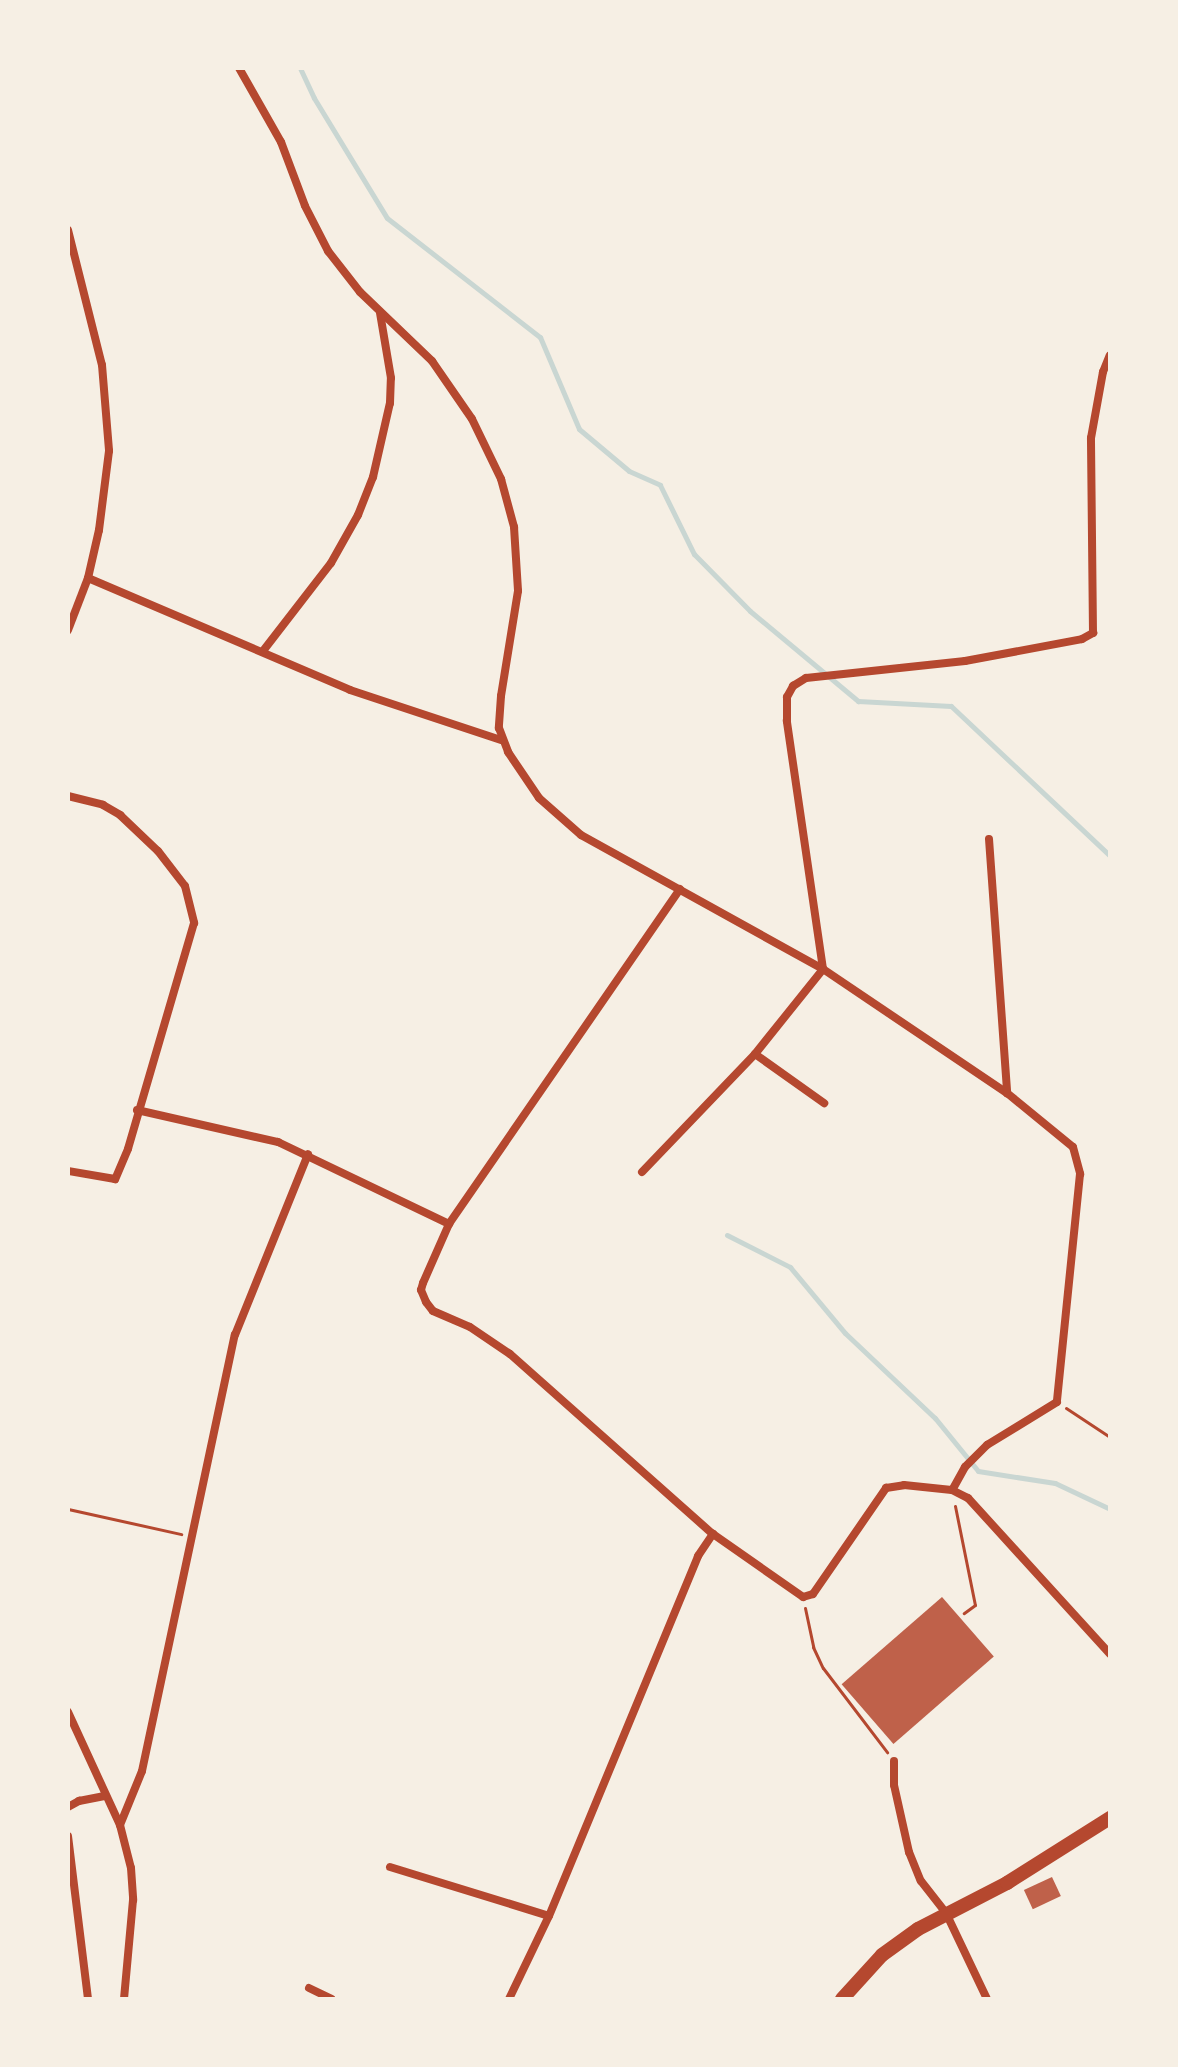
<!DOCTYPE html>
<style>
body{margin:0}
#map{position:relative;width:1178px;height:2067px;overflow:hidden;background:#f6efe4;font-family:"DejaVu Sans",sans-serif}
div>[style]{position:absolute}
.stream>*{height:5px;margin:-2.5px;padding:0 2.5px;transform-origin:2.5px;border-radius:2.5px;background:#c9d6d2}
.building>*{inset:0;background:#bf614a;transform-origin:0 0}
.path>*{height:3px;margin:-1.5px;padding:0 1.5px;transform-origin:1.5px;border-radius:1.5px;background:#b5482f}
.minor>*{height:8px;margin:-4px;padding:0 4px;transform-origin:4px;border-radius:4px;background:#b5482f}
.secondary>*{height:14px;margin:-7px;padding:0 7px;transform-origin:7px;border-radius:7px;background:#b5482f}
span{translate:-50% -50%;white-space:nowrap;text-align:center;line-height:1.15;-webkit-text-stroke:6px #f6efe4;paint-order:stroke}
.frame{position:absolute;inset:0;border:70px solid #f6efe4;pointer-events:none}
</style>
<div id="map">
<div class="stream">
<i style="left:300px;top:68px;width:33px;rotate:65deg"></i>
<i style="left:314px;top:98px;width:140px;rotate:58.7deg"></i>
<i style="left:387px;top:218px;width:194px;rotate:37.9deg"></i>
<i style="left:540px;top:337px;width:100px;rotate:67deg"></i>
<i style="left:579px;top:429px;width:65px;rotate:40deg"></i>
<i style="left:629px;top:471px;width:34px;rotate:24deg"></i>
<i style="left:660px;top:485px;width:77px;rotate:63.8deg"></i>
<i style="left:694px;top:554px;width:80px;rotate:45.5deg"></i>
<i style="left:750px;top:611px;width:141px;rotate:39.8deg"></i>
<i style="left:858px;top:701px;width:93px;rotate:3.1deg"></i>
<i style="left:951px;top:706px;width:219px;rotate:43.3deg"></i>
<i style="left:727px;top:1235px;width:71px;rotate:26.9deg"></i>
<i style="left:790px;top:1267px;width:86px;rotate:50.2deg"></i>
<i style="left:845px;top:1333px;width:124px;rotate:43.4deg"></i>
<i style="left:935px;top:1418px;width:68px;rotate:50.9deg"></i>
<i style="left:978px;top:1471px;width:78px;rotate:8.9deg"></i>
<i style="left:1055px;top:1483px;width:61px;rotate:25.3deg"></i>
</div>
<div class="building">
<i style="left:942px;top:1597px;width:79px;height:133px;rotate:49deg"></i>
<i style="left:1052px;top:1877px;width:21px;height:31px;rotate:65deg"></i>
</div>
<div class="path">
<i style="left:1066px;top:1408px;width:53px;rotate:33.4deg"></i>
<i style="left:955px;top:1506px;width:101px;rotate:78.6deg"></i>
<i style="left:975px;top:1605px;width:14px;rotate:144deg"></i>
<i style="left:68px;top:1509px;width:116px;rotate:12.5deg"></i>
<i style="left:805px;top:1608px;width:40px;rotate:78deg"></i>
<i style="left:813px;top:1647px;width:23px;rotate:65deg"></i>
<i style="left:823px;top:1668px;width:106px;rotate:52.7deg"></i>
</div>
<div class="minor">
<i style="left:239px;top:68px;width:85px;rotate:60.4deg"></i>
<i style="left:281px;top:142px;width:68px;rotate:69.4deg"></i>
<i style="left:305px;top:206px;width:51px;rotate:62.9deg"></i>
<i style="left:328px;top:251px;width:52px;rotate:52deg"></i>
<i style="left:360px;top:292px;width:100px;rotate:43.8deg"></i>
<i style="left:432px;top:361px;width:70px;rotate:55.4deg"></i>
<i style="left:472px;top:419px;width:67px;rotate:64.2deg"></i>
<i style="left:501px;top:479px;width:50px;rotate:74.8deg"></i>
<i style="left:514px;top:527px;width:64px;rotate:86.4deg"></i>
<i style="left:518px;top:591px;width:106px;rotate:99.2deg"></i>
<i style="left:501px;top:696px;width:32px;rotate:94deg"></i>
<i style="left:499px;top:728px;width:26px;rotate:69deg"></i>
<i style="left:508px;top:752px;width:55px;rotate:56deg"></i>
<i style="left:539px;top:798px;width:56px;rotate:41.4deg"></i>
<i style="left:581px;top:835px;width:277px;rotate:29deg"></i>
<i style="left:823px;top:969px;width:222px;rotate:34deg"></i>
<i style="left:1007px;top:1093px;width:85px;rotate:39.3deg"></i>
<i style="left:1073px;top:1147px;width:28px;rotate:75deg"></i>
<i style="left:1080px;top:1174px;width:229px;rotate:95.8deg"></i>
<i style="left:1057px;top:1402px;width:82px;rotate:148.4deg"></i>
<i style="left:987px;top:1445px;width:31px;rotate:135deg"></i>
<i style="left:965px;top:1467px;width:26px;rotate:119deg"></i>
<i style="left:68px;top:230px;width:139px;rotate:75.9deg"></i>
<i style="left:102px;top:365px;width:86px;rotate:85.3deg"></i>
<i style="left:109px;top:451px;width:80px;rotate:97.2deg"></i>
<i style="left:99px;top:530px;width:49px;rotate:102.9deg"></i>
<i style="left:88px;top:578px;width:56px;rotate:111deg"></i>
<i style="left:88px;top:578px;width:285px;rotate:23.1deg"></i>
<i style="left:350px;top:690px;width:159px;rotate:18.3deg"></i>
<i style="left:263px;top:651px;width:111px;rotate:-52.3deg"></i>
<i style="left:331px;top:563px;width:55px;rotate:-60.6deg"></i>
<i style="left:358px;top:515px;width:41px;rotate:-68.5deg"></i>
<i style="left:373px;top:477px;width:76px;rotate:-77.1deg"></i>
<i style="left:390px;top:403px;width:25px;rotate:-88deg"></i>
<i style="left:391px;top:378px;width:66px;rotate:-99.6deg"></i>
<i style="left:68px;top:796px;width:36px;rotate:14deg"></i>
<i style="left:103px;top:805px;width:20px;rotate:30deg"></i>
<i style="left:120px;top:815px;width:52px;rotate:43.5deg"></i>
<i style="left:158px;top:851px;width:44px;rotate:52.4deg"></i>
<i style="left:185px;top:886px;width:38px;rotate:76deg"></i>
<i style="left:194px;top:923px;width:235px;rotate:106.3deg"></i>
<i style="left:128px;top:1149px;width:33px;rotate:113deg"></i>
<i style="left:115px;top:1179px;width:48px;rotate:-170.3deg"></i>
<i style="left:989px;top:839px;width:255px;rotate:85.9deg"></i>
<i style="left:680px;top:889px;width:407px;rotate:124.6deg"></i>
<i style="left:449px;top:1224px;width:64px;rotate:113.8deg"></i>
<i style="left:423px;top:1283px;width:7px;rotate:106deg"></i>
<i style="left:421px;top:1290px;width:13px;rotate:67deg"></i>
<i style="left:426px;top:1302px;width:11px;rotate:52deg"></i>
<i style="left:433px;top:1311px;width:40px;rotate:23.4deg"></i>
<i style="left:470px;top:1327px;width:48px;rotate:34deg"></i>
<i style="left:510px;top:1354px;width:271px;rotate:41.6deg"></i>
<i style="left:713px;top:1534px;width:110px;rotate:35deg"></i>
<i style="left:803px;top:1597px;width:10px;rotate:-17deg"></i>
<i style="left:813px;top:1594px;width:129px;rotate:-55.4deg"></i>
<i style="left:886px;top:1488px;width:18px;rotate:-9deg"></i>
<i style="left:904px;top:1485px;width:48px;rotate:5.9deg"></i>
<i style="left:952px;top:1490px;width:18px;rotate:27deg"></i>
<i style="left:968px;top:1498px;width:211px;rotate:47.7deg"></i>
<i style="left:755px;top:1054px;width:85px;rotate:35.4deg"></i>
<i style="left:137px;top:1110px;width:145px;rotate:12.8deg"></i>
<i style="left:278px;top:1142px;width:190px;rotate:25.6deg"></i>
<i style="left:642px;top:1172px;width:163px;rotate:-46.2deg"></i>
<i style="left:755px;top:1054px;width:109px;rotate:-51.3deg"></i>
<i style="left:823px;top:969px;width:251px;rotate:-98.3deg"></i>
<i style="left:787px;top:721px;width:24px;rotate:-90deg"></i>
<i style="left:787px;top:697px;width:13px;rotate:-61deg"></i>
<i style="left:793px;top:686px;width:15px;rotate:-32deg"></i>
<i style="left:806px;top:678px;width:160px;rotate:-6.1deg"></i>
<i style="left:965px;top:661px;width:119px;rotate:-10.6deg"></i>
<i style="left:1082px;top:639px;width:13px;rotate:-29deg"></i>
<i style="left:1093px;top:633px;width:195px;rotate:-90.6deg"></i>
<i style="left:1091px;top:438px;width:67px;rotate:-79.7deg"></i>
<i style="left:1103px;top:372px;width:18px;rotate:-68deg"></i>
<i style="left:68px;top:1712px;width:124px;rotate:65.3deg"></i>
<i style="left:120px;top:1825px;width:44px;rotate:75.7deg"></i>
<i style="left:131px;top:1868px;width:32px;rotate:86deg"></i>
<i style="left:133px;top:1900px;width:99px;rotate:95.2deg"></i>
<i style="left:894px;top:1761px;width:24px;rotate:90deg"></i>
<i style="left:894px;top:1785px;width:69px;rotate:77.4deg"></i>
<i style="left:909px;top:1852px;width:31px;rotate:68deg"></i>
<i style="left:921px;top:1881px;width:41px;rotate:52deg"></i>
<i style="left:946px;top:1913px;width:95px;rotate:64.5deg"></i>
<i style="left:68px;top:1807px;width:13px;rotate:-29deg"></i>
<i style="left:79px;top:1801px;width:26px;rotate:-11deg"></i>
<i style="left:120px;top:1825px;width:58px;rotate:-67.8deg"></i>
<i style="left:142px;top:1771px;width:446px;rotate:-78deg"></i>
<i style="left:235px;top:1335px;width:195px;rotate:-68deg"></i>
<i style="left:68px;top:1836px;width:164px;rotate:83deg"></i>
<i style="left:390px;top:1867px;width:166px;rotate:17.1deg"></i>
<i style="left:309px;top:1988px;width:25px;rotate:26deg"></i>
<i style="left:509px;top:1999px;width:92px;rotate:-64.3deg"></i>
<i style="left:549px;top:1916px;width:390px;rotate:-67.5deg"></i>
<i style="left:698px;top:1556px;width:27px;rotate:-56deg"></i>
</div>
<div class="secondary">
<i style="left:842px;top:1999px;width:59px;rotate:-47.7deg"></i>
<i style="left:882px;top:1955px;width:44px;rotate:-35.8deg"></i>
<i style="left:918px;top:1929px;width:100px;rotate:-27.3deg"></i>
<i style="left:1007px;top:1883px;width:122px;rotate:-32.3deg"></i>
</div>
<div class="frame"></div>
</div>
